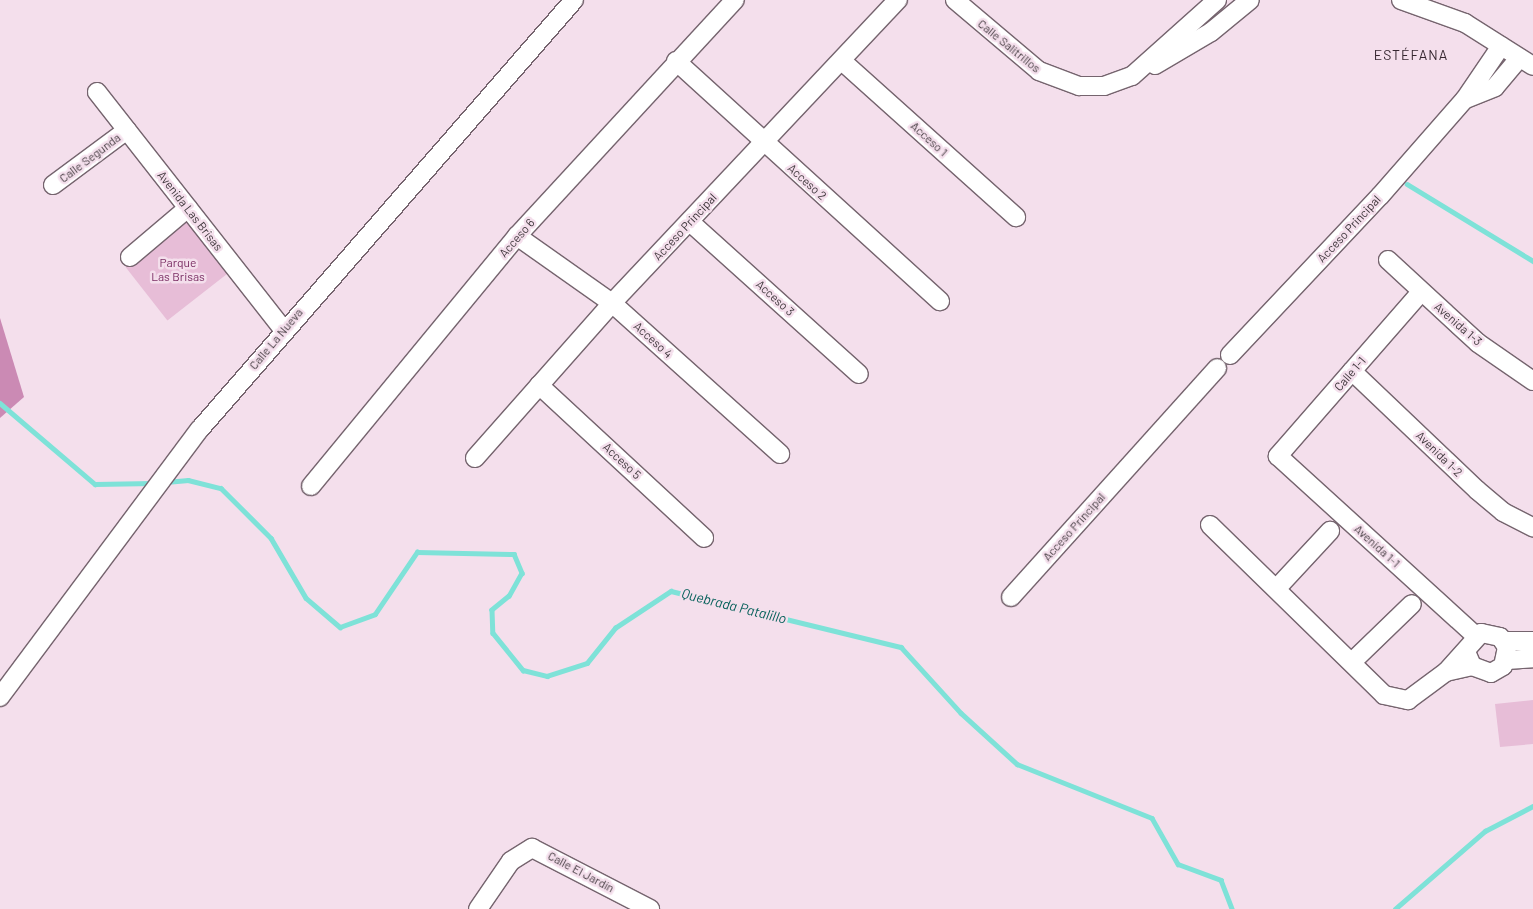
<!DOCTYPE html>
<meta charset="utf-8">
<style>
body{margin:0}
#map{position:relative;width:1533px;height:909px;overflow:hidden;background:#f4dfec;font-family:Barlow,sans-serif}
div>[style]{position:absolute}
.green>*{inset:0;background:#e7bdd7;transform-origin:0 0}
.forest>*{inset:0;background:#cb8ab4}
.stream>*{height:4.5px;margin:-2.25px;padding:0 2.25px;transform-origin:2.25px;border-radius:2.25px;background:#7ee2d8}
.roads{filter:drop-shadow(1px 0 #75646e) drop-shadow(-1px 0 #75646e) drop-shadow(0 1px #75646e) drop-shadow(0 -1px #75646e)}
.street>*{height:18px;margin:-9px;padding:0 9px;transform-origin:9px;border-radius:9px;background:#fff}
span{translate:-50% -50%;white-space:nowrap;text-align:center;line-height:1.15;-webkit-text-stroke:5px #f4dfec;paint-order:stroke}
.street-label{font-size:12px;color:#40383d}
.park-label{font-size:12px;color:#792c62}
.neighbourhood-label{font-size:14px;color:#35262f;letter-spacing:1px}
.water-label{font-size:14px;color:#045f59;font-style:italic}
</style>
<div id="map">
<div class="green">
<i style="left:187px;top:219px;width:68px;height:78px;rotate:52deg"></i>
<i style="clip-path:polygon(1533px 700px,1533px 744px,1500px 747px,1495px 704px)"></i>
</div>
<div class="forest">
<i style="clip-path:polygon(0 318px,24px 397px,0 418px)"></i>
</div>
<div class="stream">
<i style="left:1407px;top:184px;width:148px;rotate:31.4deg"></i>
<i style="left:0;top:403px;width:125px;rotate:40.5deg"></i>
<i style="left:95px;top:484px;width:58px;rotate:-1deg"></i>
<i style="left:166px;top:482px;width:22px;rotate:-5deg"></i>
<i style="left:188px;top:480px;width:34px;rotate:14deg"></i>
<i style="left:221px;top:488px;width:71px;rotate:45deg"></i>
<i style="left:271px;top:538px;width:69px;rotate:59.7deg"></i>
<i style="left:306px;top:598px;width:45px;rotate:40.5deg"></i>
<i style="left:340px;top:627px;width:37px;rotate:-20deg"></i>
<i style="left:375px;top:614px;width:75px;rotate:-55.9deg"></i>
<i style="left:417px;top:552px;width:97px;rotate:1.2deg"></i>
<i style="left:514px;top:554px;width:21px;rotate:67deg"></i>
<i style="left:522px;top:573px;width:26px;rotate:119deg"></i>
<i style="left:509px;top:596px;width:22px;rotate:141deg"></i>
<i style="left:492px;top:610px;width:23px;rotate:88deg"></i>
<i style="left:493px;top:633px;width:48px;rotate:51deg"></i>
<i style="left:523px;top:670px;width:25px;rotate:14deg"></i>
<i style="left:547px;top:676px;width:42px;rotate:-18deg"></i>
<i style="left:587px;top:663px;width:45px;rotate:-51.3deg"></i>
<i style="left:615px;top:628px;width:67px;rotate:-33.5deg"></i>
<i style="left:671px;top:591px;width:237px;rotate:13.7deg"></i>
<i style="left:901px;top:647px;width:89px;rotate:47.7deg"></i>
<i style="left:961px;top:713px;width:76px;rotate:42.3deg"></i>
<i style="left:1017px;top:764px;width:145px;rotate:21.8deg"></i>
<i style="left:1152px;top:818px;width:53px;rotate:60.5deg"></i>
<i style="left:1178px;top:864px;width:46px;rotate:20.4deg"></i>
<i style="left:1221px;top:880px;width:31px;rotate:69deg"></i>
<i style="left:1395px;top:909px;width:119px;rotate:-40.9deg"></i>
<i style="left:1485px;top:831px;width:54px;rotate:-27.5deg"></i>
</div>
<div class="roads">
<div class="street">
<i style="left:955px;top:0;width:110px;rotate:40.2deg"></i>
<i style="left:1039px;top:71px;width:43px;rotate:20.6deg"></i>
<i style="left:1079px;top:86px;width:25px"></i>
<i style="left:1104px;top:86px;width:30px;rotate:-20deg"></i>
<i style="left:1132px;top:76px;width:114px;rotate:-41.8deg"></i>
<i style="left:1401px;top:0;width:68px;rotate:19.8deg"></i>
<i style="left:1465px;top:23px;width:80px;rotate:32.3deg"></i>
<i style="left:676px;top:61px;width:357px;rotate:42.3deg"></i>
<i style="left:842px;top:61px;width:234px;rotate:41.9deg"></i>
<i style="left:1155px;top:65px;width:65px;rotate:-30.5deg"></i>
<i style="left:1211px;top:32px;width:50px;rotate:-39.4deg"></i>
<i style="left:97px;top:92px;width:301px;rotate:51.9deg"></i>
<i style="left:1466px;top:99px;width:31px;rotate:-22deg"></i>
<i style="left:1495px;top:87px;width:38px;rotate:-50deg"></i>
<i style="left:53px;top:185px;width:92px;rotate:-36.6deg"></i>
<i style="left:690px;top:222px;width:227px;rotate:42deg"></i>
<i style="left:517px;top:236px;width:116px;rotate:35.2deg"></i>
<i style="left:612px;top:303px;width:226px;rotate:41.9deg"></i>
<i style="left:130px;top:257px;width:76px;rotate:-40.2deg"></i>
<i style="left:1388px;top:260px;width:122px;rotate:42.7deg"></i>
<i style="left:1478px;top:343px;width:67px;rotate:34.6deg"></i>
<i style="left:1421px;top:292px;width:218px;rotate:131.1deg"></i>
<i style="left:1278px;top:456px;width:268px;rotate:42.3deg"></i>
<i style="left:1230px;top:355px;width:219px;rotate:-46.7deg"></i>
<i style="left:1380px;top:196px;width:129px;rotate:-48.8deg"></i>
<i style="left:1465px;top:99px;width:64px;rotate:-55.8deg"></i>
<i style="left:1352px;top:371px;width:173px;rotate:43.6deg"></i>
<i style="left:1477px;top:490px;width:34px;rotate:40deg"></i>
<i style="left:1503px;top:512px;width:34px;rotate:27deg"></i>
<i style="left:539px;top:385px;width:225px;rotate:42.8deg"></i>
<i style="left:475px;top:458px;width:207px;rotate:-48.5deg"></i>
<i style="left:612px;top:303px;width:417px;rotate:-46.7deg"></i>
<i style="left:311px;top:486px;width:324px;rotate:-50.5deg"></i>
<i style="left:517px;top:236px;width:321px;rotate:-47.3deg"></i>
<i style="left:1210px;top:525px;width:243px;rotate:44.3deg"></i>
<i style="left:1384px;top:695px;width:25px;rotate:12deg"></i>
<i style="left:1408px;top:700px;width:47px;rotate:-36.4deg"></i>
<i style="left:1277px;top:588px;width:78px;rotate:-47.1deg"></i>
<i style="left:1011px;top:597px;width:308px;rotate:-48deg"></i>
<i style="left:1505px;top:641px;width:28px"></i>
<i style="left:1467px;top:654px;width:13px;rotate:67deg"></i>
<i style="left:1472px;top:666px;width:20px;rotate:20deg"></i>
<i style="left:1491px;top:673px;width:14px;rotate:-30deg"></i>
<i style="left:1503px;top:666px;width:19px;rotate:-78deg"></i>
<i style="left:1507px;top:647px;width:12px;rotate:-125deg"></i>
<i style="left:1500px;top:637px;width:19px;rotate:-168deg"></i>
<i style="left:1481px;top:633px;width:52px;rotate:131.9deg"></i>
<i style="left:1446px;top:672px;width:27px;rotate:-13deg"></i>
<i style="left:1507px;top:660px;width:26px;rotate:-4deg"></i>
<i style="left:1352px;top:662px;width:83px;rotate:-44deg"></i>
<i style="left:0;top:697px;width:334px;rotate:-53.3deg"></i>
<i style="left:200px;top:429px;width:569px;rotate:-48.92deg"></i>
<i style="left:478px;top:909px;width:58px;rotate:-55.5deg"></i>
<i style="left:511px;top:861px;width:25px;rotate:-32deg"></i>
<i style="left:532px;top:848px;width:133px;rotate:27.3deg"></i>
</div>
</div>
<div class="street-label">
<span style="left:1009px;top:46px;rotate:39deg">Calle Salitrillos</span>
<span style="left:929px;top:139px;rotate:42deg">Acceso 1</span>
<span style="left:90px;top:158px;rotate:-37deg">Calle Segunda</span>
<span style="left:807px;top:182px;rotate:42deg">Acceso 2</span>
<span style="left:190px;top:211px;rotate:52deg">Avenida Las Brisas</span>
<span style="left:685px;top:227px;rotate:-47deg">Acceso Principal</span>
<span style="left:1349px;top:229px;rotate:-47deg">Acceso Principal</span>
<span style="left:517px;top:238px;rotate:-49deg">Acceso 6</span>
<span style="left:775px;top:298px;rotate:42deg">Acceso 3</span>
<span style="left:1458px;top:324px;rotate:41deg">Avenida 1-3</span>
<span style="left:276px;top:339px;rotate:-50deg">Calle La Nueva</span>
<span style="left:653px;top:340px;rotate:42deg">Acceso 4</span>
<span style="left:1350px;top:374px;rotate:-49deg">Calle 1-1</span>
<span style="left:1439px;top:454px;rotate:44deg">Avenida 1-2</span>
<span style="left:622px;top:461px;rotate:43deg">Acceso 5</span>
<span style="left:1074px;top:527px;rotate:-48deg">Acceso Principal</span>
<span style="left:1377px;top:546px;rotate:42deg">Avenida 1-1</span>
<span style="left:581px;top:872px;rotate:28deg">Calle El Jardín</span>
</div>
<div class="park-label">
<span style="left:178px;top:270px">Parque<br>Las Brisas</span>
</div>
<div class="neighbourhood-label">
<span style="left:1411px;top:55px">ESTÉFANA</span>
</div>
<div class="water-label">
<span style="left:734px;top:606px;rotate:14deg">Quebrada Patalillo</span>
</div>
</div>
